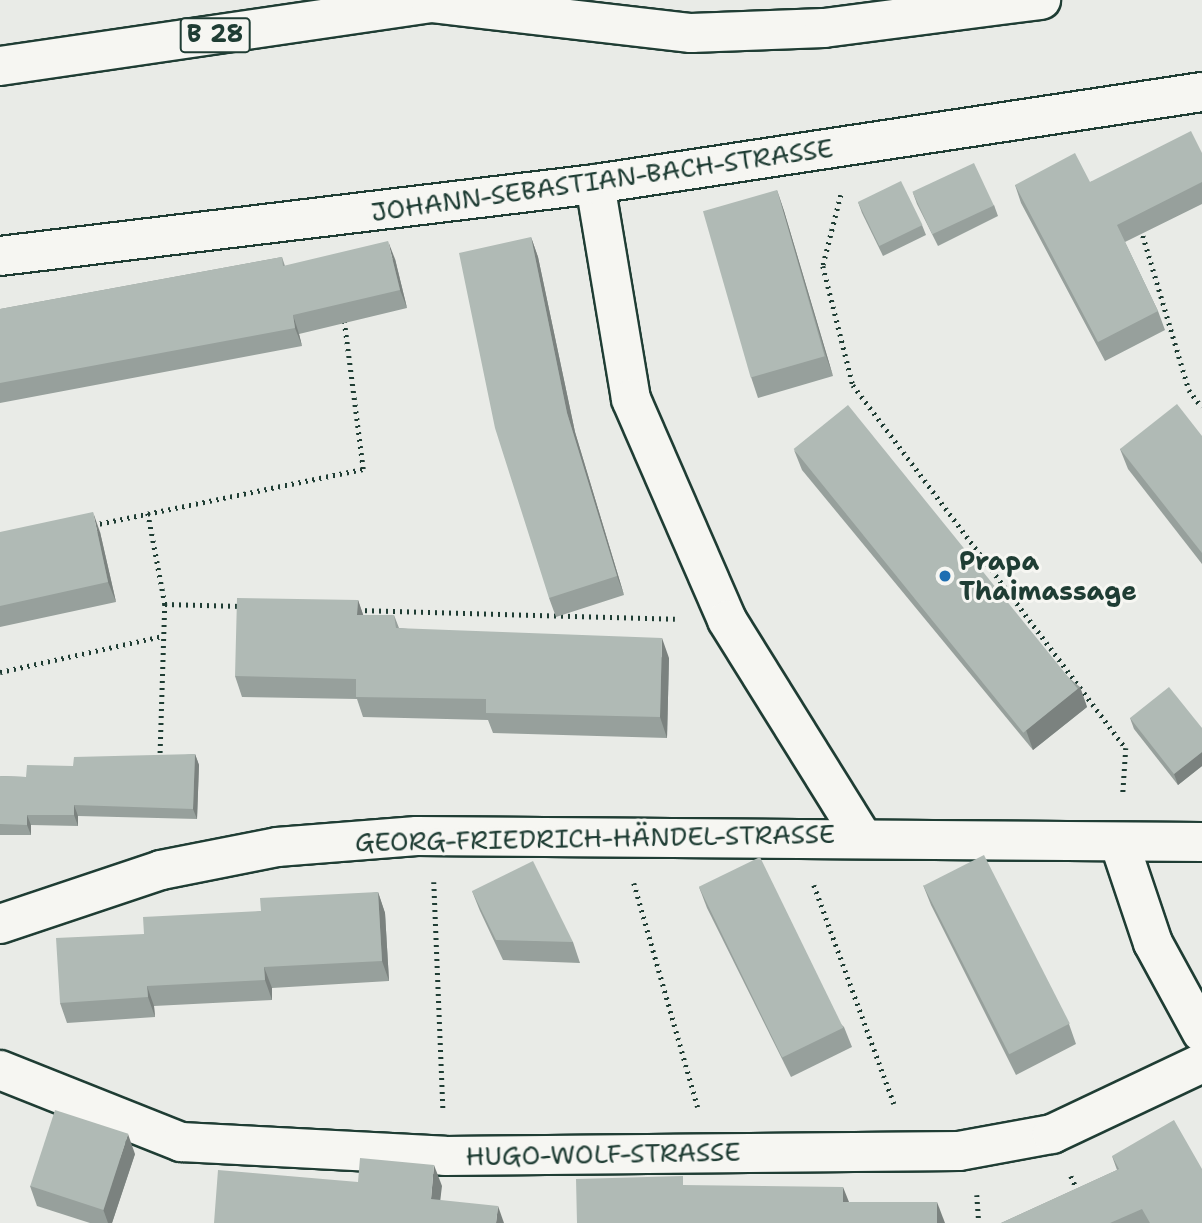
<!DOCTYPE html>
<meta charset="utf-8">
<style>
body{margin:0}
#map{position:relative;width:1202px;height:1223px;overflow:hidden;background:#e9ebe7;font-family:"Shantell Sans",sans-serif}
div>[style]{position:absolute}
.path>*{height:4.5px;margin-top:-2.25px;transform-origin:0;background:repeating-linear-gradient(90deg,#1f3d34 0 2px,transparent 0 7px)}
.roads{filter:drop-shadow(2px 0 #1f3d34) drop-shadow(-2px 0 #1f3d34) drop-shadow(0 2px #1f3d34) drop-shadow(0 -2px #1f3d34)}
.minor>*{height:38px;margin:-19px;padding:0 19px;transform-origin:19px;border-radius:19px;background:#f6f6f2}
.primary>*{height:38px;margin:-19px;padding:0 19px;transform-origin:19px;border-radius:19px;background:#f6f6f2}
.trunk>*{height:38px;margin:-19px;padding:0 19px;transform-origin:19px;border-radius:19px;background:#f6f6f2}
.wall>*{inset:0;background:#97a09c}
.shaded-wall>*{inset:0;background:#7b827f}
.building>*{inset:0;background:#b0bab5;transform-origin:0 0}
.dots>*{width:19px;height:19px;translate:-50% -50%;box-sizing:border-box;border:4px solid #f6f6f2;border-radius:50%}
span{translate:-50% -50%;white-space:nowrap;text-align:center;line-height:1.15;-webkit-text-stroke:6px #f6f6f2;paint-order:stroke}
.shield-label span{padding:2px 5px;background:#f6f6f2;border:2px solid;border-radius:5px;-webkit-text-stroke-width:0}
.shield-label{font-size:24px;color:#1f3d34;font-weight:700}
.street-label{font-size:26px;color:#1f3d34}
.poi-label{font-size:26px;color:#1f3d34;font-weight:700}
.left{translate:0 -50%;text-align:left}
</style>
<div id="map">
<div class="path">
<i style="left:841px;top:195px;width:73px;rotate:104.2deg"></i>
<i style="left:823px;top:266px;width:123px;rotate:75.9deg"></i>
<i style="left:853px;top:385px;width:454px;rotate:53.1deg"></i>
<i style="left:1126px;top:748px;width:45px;rotate:93.8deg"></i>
<i style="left:1141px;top:229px;width:168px;rotate:73.4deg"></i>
<i style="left:1189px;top:390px;width:21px;rotate:53deg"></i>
<i style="left:148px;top:513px;width:93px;rotate:79.4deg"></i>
<i style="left:165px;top:604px;width:155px;rotate:91.8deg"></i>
<i style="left:93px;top:525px;width:276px;rotate:-11.7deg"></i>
<i style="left:363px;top:469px;width:150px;rotate:-97.3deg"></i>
<i style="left:165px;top:604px;width:76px;rotate:1.5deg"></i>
<i style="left:358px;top:610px;width:317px;rotate:1.6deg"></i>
<i style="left:0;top:672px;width:167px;rotate:-12.5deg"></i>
<i style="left:434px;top:882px;width:226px;rotate:87.7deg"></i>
<i style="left:634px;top:883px;width:233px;rotate:74.1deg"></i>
<i style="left:814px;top:885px;width:233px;rotate:69.9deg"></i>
<i style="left:1071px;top:1176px;width:20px;rotate:66deg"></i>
<i style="left:977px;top:1195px;width:28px;rotate:86deg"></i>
</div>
<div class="roads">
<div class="minor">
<i style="left:595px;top:184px;width:218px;rotate:80.5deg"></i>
<i style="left:631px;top:399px;width:241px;rotate:66.5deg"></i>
<i style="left:727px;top:620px;width:253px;rotate:58.1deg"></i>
<i style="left:0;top:256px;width:599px;rotate:-6.9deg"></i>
<i style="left:595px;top:184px;width:614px;rotate:-8.62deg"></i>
<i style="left:1120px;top:845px;width:103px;rotate:71.4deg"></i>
<i style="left:1153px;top:943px;width:102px;rotate:61.4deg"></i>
<i style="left:0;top:924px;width:170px;rotate:-18.5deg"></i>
<i style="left:161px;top:870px;width:118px;rotate:-11.2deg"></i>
<i style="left:277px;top:847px;width:140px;rotate:-4.5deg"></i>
<i style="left:417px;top:836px;width:785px;rotate:0.44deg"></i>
<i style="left:0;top:1070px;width:195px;rotate:21.7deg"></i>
<i style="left:181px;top:1142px;width:264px;rotate:3deg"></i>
<i style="left:445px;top:1156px;width:514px;rotate:-0.56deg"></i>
<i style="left:959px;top:1151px;width:95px;rotate:-10.4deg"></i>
<i style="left:1052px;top:1134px;width:166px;rotate:-25.3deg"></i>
</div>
<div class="primary">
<i style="left:0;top:66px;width:436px;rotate:-8.3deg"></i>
<i style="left:431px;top:3px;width:262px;rotate:6.6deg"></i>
<i style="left:691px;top:33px;width:133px;rotate:-2.2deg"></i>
<i style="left:824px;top:28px;width:219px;rotate:-7.4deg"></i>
</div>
<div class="trunk">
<i style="left:431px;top:3px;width:21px;rotate:-8deg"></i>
</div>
</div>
<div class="wall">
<i style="clip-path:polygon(1202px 153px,1202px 204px,1125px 242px,1158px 311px,1165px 330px,1105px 361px,1021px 203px,1015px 185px,1090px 182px)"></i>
<i style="clip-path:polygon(777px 190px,784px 211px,833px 376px,758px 398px,751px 377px)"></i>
<i style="clip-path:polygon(913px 193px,994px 205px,998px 216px,938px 246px,917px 204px)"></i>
<i style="clip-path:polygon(858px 202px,922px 225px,926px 235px,883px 256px,862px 213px)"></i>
<i style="clip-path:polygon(531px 237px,538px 257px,575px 432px,624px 595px,556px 617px,549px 598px)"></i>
<i style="clip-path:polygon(282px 257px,285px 266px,395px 259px,407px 308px,299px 334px,302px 346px,0 403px,0 309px)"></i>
<i style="clip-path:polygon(1202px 436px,1202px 564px,1128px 469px,1120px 449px)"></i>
<i style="clip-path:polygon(794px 450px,1080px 687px,1087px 707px,1033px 750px,802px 470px)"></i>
<i style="clip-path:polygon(0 532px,100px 532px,116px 602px,0 627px)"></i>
<i style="clip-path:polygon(358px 600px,363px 615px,394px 615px,399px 628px,669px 658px,667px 738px,493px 733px,488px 720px,363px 717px,357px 699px,242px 697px,235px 676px)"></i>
<i style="clip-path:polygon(1130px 718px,1202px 728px,1202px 766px,1178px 785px,1134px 729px)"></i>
<i style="clip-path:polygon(195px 754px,199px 765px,197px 819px,78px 816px,78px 826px,31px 825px,31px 835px,0 835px,0 776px,26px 777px,73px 766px)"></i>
<i style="clip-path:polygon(923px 885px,1069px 1024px,1076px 1044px,1016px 1075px,931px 905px)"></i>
<i style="clip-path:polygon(699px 887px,844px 1027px,852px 1047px,791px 1077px,707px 908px)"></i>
<i style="clip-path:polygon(472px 891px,573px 942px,580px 963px,503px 960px,480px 911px)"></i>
<i style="clip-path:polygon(378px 892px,385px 913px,389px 981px,272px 988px,272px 1000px,154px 1006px,155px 1017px,67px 1023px,60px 1003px,144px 934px,261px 911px)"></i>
<i style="clip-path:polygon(135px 1154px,112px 1223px,90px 1223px,37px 1206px,30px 1186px)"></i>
<i style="clip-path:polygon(1112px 1156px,1202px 1223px,1001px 1223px,1117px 1170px)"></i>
</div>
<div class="shaded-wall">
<i style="clip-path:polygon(777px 190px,784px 211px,833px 376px,826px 356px)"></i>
<i style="clip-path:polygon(531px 237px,538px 257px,575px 432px,624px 595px,617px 576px,567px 413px)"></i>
<i style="clip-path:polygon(388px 241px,395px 259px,407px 308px,400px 290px)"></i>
<i style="clip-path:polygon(293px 315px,299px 334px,302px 346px,295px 328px)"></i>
<i style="clip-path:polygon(93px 512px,100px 532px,116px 602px,108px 582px)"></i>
<i style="clip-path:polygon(358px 600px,365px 620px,357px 615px)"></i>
<i style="clip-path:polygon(662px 638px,669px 658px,667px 738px,660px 717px)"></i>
<i style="clip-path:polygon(1080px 687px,1087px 707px,1033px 750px,1026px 730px)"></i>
<i style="clip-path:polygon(1202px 752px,1202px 766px,1178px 785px,1174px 774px)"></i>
<i style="clip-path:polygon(195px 754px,199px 765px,197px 819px,193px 809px)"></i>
<i style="clip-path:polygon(74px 805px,78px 816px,78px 826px,74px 815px)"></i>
<i style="clip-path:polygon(27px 815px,31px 825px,31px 835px,27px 825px)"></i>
<i style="clip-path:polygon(378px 892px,385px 913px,389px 981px,382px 961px)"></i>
<i style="clip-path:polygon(264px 967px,272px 988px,272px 1000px,265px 980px)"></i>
<i style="clip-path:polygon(147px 986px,154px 1006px,155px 1017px,148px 997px)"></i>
<i style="clip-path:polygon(128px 1134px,135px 1154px,112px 1223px,108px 1223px,103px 1209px)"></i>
<i style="clip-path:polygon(434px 1165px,442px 1186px,438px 1219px,431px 1199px)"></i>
<i style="clip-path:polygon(843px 1187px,851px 1207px,843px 1202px)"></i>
<i style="clip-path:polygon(937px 1202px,945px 1223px,937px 1223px)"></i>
<i style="clip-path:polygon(498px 1206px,504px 1223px,496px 1223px)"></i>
</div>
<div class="building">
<i style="clip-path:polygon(1191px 131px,1202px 153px,1202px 182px,1117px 225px,1158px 311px,1098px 342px,1015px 185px,1075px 153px,1090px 182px)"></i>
<i style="left:974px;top:163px;width:47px;height:68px;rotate:65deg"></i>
<i style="left:901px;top:181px;width:49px;height:48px;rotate:64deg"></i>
<i style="left:777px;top:190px;width:173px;height:77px;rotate:74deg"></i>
<i style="clip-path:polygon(531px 237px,567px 413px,617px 576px,549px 598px,495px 428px,459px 253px)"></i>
<i style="clip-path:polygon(388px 241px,400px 290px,293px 315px,295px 328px,0 383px,0 309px,282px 257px,283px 266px)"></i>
<i style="clip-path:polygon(1177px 404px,1202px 436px,1202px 553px,1120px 449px)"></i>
<i style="left:848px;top:405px;width:365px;height:70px;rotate:51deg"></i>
<i style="clip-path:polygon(93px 512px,108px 582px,0 606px,0 532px)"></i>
<i style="clip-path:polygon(237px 598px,358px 600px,357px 615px,394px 615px,396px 628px,662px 638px,660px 717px,486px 713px,486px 699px,356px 697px,356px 679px,235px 676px)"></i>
<i style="clip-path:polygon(1169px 687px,1202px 728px,1202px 752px,1174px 774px,1130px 718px)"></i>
<i style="clip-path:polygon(195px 754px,193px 809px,74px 805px,74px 815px,27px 815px,27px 825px,0 824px,0 776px,26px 777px,27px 765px,73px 766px,74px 757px)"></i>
<i style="left:984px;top:855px;width:189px;height:68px;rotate:63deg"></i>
<i style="left:760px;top:857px;width:190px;height:68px;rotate:64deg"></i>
<i style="clip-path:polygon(533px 861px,573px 942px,496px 940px,472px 891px)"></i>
<i style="clip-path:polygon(378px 892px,382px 961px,264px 967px,265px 980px,147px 986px,148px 997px,60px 1003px,56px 938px,144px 934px,143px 917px,261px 911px,260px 898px)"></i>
<i style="left:55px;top:1110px;width:77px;height:80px;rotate:18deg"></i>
<i style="clip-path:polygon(1174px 1120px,1202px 1169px,1202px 1223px,1150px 1223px,1142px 1209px,1110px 1223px,1001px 1223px,1119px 1169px,1112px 1156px)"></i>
<i style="clip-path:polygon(360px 1158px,434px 1165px,431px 1199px,498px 1206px,496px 1223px,214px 1223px,218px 1170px,358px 1182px)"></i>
<i style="clip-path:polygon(683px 1176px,683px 1185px,843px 1187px,843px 1202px,937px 1202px,937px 1223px,577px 1223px,576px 1179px)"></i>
</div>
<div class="dots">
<i style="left:945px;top:576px;background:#1f6fb2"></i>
</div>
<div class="shield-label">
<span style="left:215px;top:35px">B 28</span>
</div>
<div class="street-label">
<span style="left:602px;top:180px;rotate:-8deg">JOHANN-SEBASTIAN-BACH-STRASSE</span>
<span style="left:595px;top:838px;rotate:-1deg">GEORG-FRIEDRICH-HÄNDEL-STRASSE</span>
<span style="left:603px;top:1154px;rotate:-1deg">HUGO-WOLF-STRASSE</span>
</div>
<div class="poi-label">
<span class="left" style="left:959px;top:576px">Prapa<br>Thaimassage</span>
</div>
</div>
